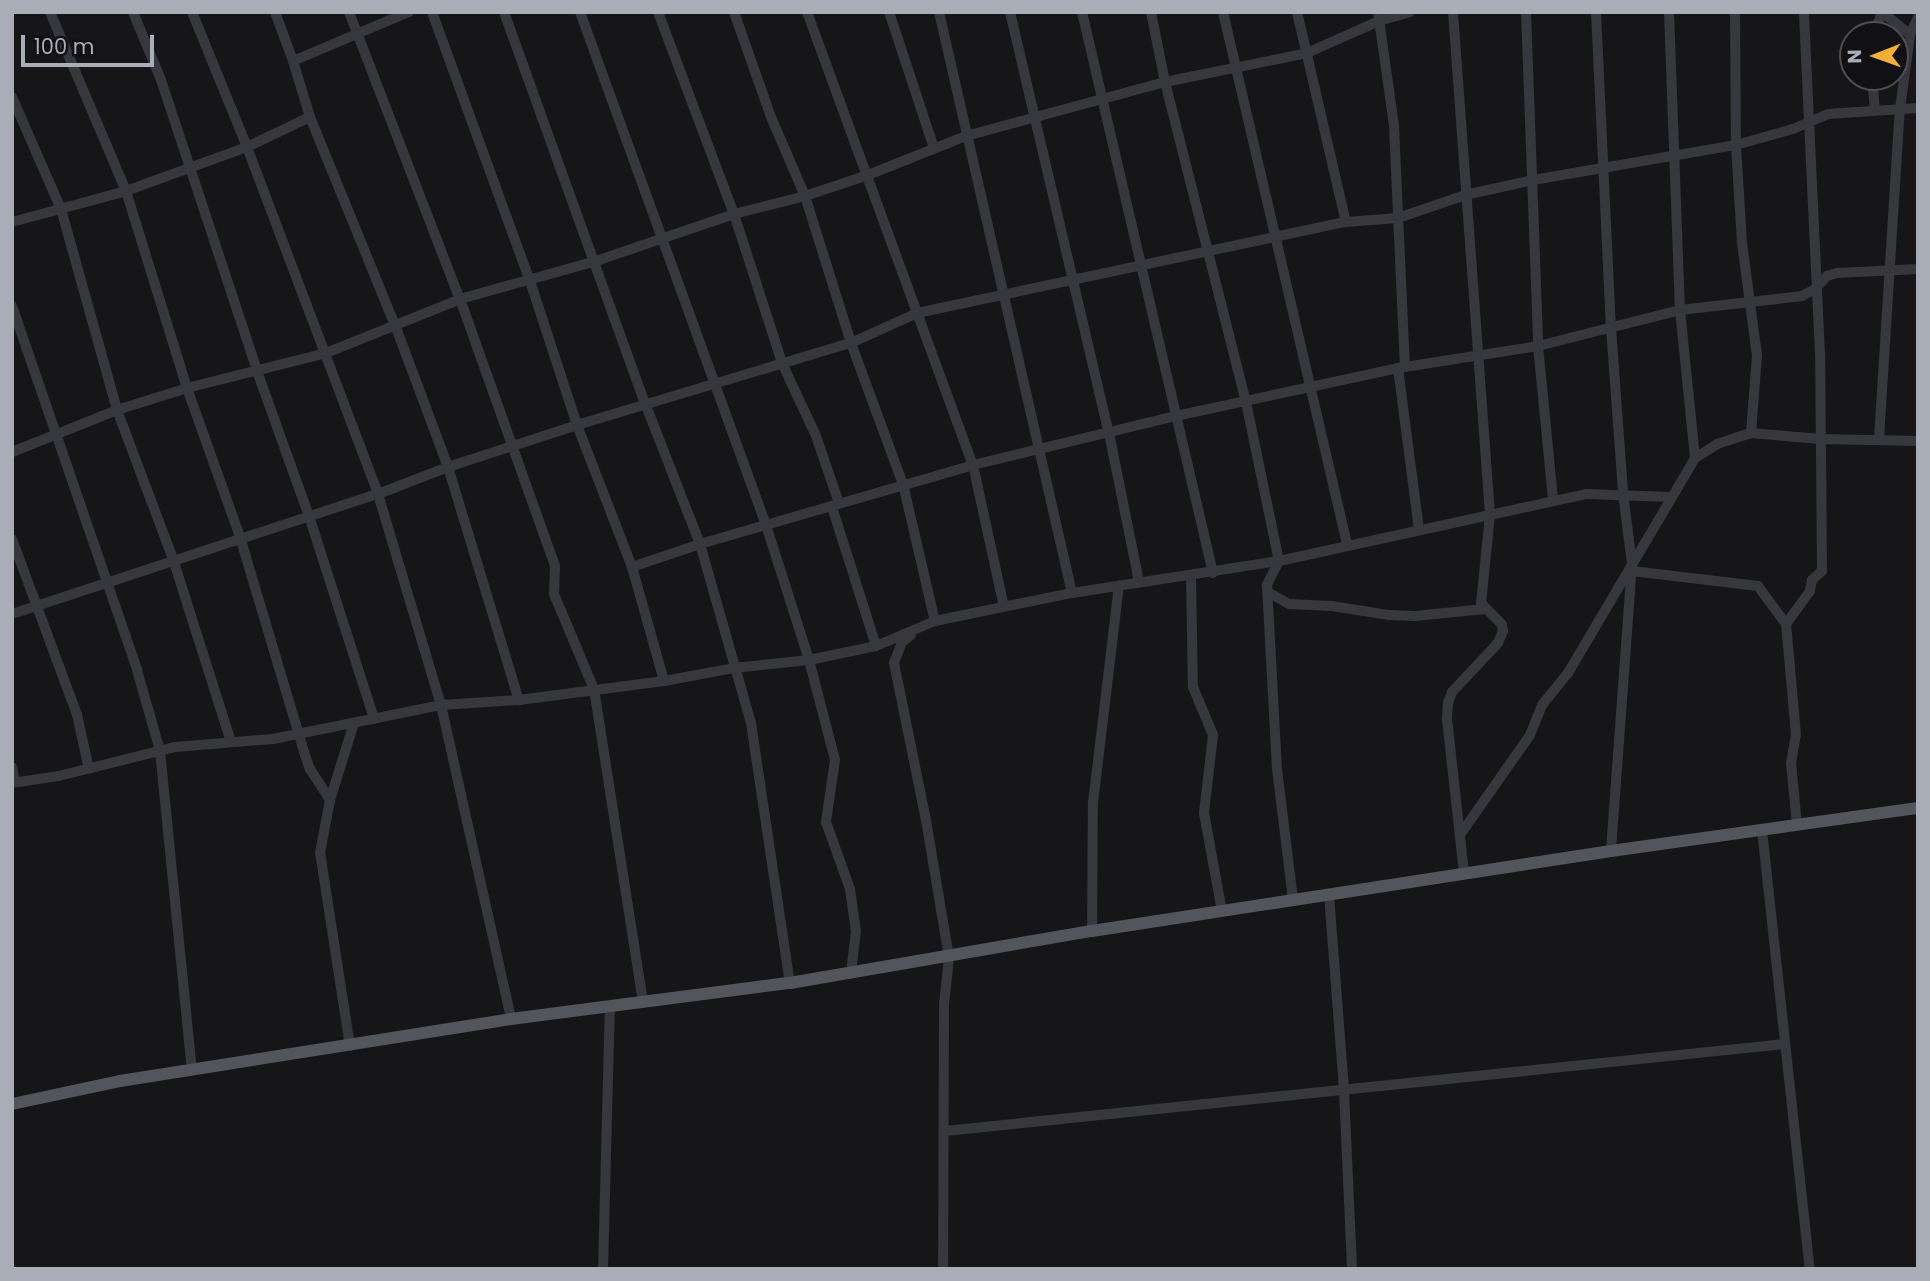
<!DOCTYPE html>
<style>
body{margin:0}
#map{position:relative;width:1930px;height:1281px;overflow:hidden;background:#161618;font-family:Poppins,sans-serif}
div>[style]{position:absolute}
.minor>*{height:10px;margin:-5px;padding:0 5px;transform-origin:5px;border-radius:5px;background:#37383d}
.major>*{height:12px;margin:-6px;padding:0 6px;transform-origin:6px;border-radius:6px;background:#53555c}
span{translate:-50% -50%;white-space:nowrap;text-align:center;line-height:1.15;-webkit-text-stroke:7px #111113;paint-order:stroke}
.frame{position:absolute;inset:0;border:14px solid #a8adb8;pointer-events:none}
.north{position:absolute;left:1839px;top:21px;width:70px;height:70px;box-sizing:border-box;background:#111113;border:2px solid #4d4f55;border-radius:50%;rotate:269deg;font-size:19px;font-weight:700;line-height:28px;text-align:center;color:#a8adb8}
.north::after{content:'';display:block;margin:auto;width:24px;height:32px;background:#f2b134;clip-path:polygon(50% 0,100% 100%,50% 72%,0 100%)}
.scale{position:absolute;left:21px;top:35px;width:133px;height:32px;box-sizing:border-box;border:4px solid #a8adb8;border-top:0;padding-left:9px;font-size:21px;line-height:24px;white-space:nowrap;color:#a8adb8;-webkit-text-stroke:5px #111113;paint-order:stroke}
</style>
<div id="map">
<div class="minor">
<i style="left:50px;top:12px;width:194px;rotate:67deg"></i>
<i style="left:126px;top:191px;width:206px;rotate:72.8deg"></i>
<i style="left:187px;top:388px;width:158px;rotate:70.4deg"></i>
<i style="left:240px;top:537px;width:224px;rotate:73.4deg"></i>
<i style="left:304px;top:752px;width:18px;rotate:71deg"></i>
<i style="left:310px;top:769px;width:37px;rotate:57deg"></i>
<i style="left:133px;top:12px;width:74px;rotate:67.6deg"></i>
<i style="left:161px;top:80px;width:306px;rotate:71.7deg"></i>
<i style="left:257px;top:371px;width:154px;rotate:70.3deg"></i>
<i style="left:309px;top:516px;width:213px;rotate:72.2deg"></i>
<i style="left:192px;top:12px;width:146px;rotate:67.8deg"></i>
<i style="left:247px;top:147px;width:371px;rotate:69.3deg"></i>
<i style="left:378px;top:494px;width:220px;rotate:73.4deg"></i>
<i style="left:441px;top:705px;width:322px;rotate:77.4deg"></i>
<i style="left:275px;top:12px;width:52px;rotate:69.8deg"></i>
<i style="left:349px;top:12px;width:308px;rotate:68.9deg"></i>
<i style="left:460px;top:299px;width:283px;rotate:70.4deg"></i>
<i style="left:555px;top:566px;width:28px;rotate:92deg"></i>
<i style="left:554px;top:594px;width:103px;rotate:67.2deg"></i>
<i style="left:594px;top:689px;width:316px;rotate:81.1deg"></i>
<i style="left:432px;top:12px;width:283px;rotate:70deg"></i>
<i style="left:529px;top:278px;width:155px;rotate:71.9deg"></i>
<i style="left:577px;top:425px;width:152px;rotate:68.8deg"></i>
<i style="left:632px;top:567px;width:118px;rotate:74.3deg"></i>
<i style="left:504px;top:12px;width:416px;rotate:70.2deg"></i>
<i style="left:645px;top:403px;width:151px;rotate:68.7deg"></i>
<i style="left:700px;top:544px;width:186px;rotate:74.1deg"></i>
<i style="left:751px;top:723px;width:263px;rotate:81.5deg"></i>
<i style="left:580px;top:12px;width:546px;rotate:70.07deg"></i>
<i style="left:766px;top:525px;width:142px;rotate:72.3deg"></i>
<i style="left:809px;top:660px;width:103px;rotate:75.4deg"></i>
<i style="left:835px;top:760px;width:63px;rotate:98.3deg"></i>
<i style="left:826px;top:822px;width:71px;rotate:70.3deg"></i>
<i style="left:850px;top:889px;width:42px;rotate:81.9deg"></i>
<i style="left:856px;top:931px;width:42px;rotate:96.8deg"></i>
<i style="left:658px;top:12px;width:216px;rotate:69.4deg"></i>
<i style="left:734px;top:214px;width:157px;rotate:72.1deg"></i>
<i style="left:782px;top:363px;width:81px;rotate:65deg"></i>
<i style="left:816px;top:436px;width:71px;rotate:71.1deg"></i>
<i style="left:734px;top:12px;width:111px;rotate:70.6deg"></i>
<i style="left:771px;top:117px;width:86px;rotate:66.7deg"></i>
<i style="left:805px;top:196px;width:154px;rotate:72.6deg"></i>
<i style="left:851px;top:343px;width:150px;rotate:69.8deg"></i>
<i style="left:903px;top:484px;width:141px;rotate:76.9deg"></i>
<i style="left:807px;top:12px;width:482px;rotate:69.9deg"></i>
<i style="left:973px;top:465px;width:145px;rotate:77.7deg"></i>
<i style="left:889px;top:12px;width:143px;rotate:71.7deg"></i>
<i style="left:939px;top:12px;width:596px;rotate:77.11deg"></i>
<i style="left:1010px;top:12px;width:432px;rotate:76.8deg"></i>
<i style="left:1109px;top:433px;width:152px;rotate:78.6deg"></i>
<i style="left:1082px;top:12px;width:576px;rotate:76.86deg"></i>
<i style="left:1151px;top:12px;width:71px;rotate:78.7deg"></i>
<i style="left:1165px;top:82px;width:330px;rotate:75.8deg"></i>
<i style="left:1246px;top:402px;width:162px;rotate:78.3deg"></i>
<i style="left:1279px;top:561px;width:27px;rotate:117deg"></i>
<i style="left:1267px;top:585px;width:184px;rotate:86.9deg"></i>
<i style="left:1277px;top:769px;width:132px;rotate:83deg"></i>
<i style="left:1223px;top:12px;width:546px;rotate:76.88deg"></i>
<i style="left:1297px;top:12px;width:216px;rotate:76.9deg"></i>
<i style="left:1378px;top:12px;width:115px;rotate:82deg"></i>
<i style="left:1394px;top:126px;width:241px;rotate:87.4deg"></i>
<i style="left:1453px;top:12px;width:504px;rotate:85.79deg"></i>
<i style="left:1490px;top:515px;width:88px;rotate:95.8deg"></i>
<i style="left:1481px;top:603px;width:30px;rotate:46deg"></i>
<i style="left:1502px;top:625px;width:6px;rotate:81deg"></i>
<i style="left:1503px;top:631px;width:13px;rotate:113deg"></i>
<i style="left:1498px;top:643px;width:67px;rotate:133.2deg"></i>
<i style="left:1452px;top:692px;width:12px;rotate:110deg"></i>
<i style="left:1448px;top:703px;width:16px;rotate:94deg"></i>
<i style="left:1447px;top:719px;width:156px;rotate:83.7deg"></i>
<i style="left:1526px;top:12px;width:334px;rotate:87.9deg"></i>
<i style="left:1538px;top:346px;width:155px;rotate:84.4deg"></i>
<i style="left:1596px;top:12px;width:316px;rotate:87.3deg"></i>
<i style="left:1611px;top:328px;width:165px;rotate:85.8deg"></i>
<i style="left:1623px;top:493px;width:72px;rotate:82.8deg"></i>
<i style="left:1632px;top:564px;width:288px;rotate:94.2deg"></i>
<i style="left:1669px;top:12px;width:298px;rotate:87.9deg"></i>
<i style="left:1680px;top:310px;width:149px;rotate:84.2deg"></i>
<i style="left:1735px;top:12px;width:133px;rotate:89.6deg"></i>
<i style="left:1736px;top:145px;width:98px;rotate:86.5deg"></i>
<i style="left:1742px;top:243px;width:114px;rotate:82.4deg"></i>
<i style="left:1757px;top:356px;width:77px;rotate:94.5deg"></i>
<i style="left:1882px;top:12px;width:36px;rotate:39deg"></i>
<i style="left:1874px;top:35px;width:24px;rotate:-71deg"></i>
<i style="left:1872px;top:77px;width:33px;rotate:85deg"></i>
<i style="left:12px;top:97px;width:122px;rotate:66.4deg"></i>
<i style="left:61px;top:209px;width:209px;rotate:74.4deg"></i>
<i style="left:117px;top:410px;width:159px;rotate:69.4deg"></i>
<i style="left:173px;top:559px;width:192px;rotate:72.4deg"></i>
<i style="left:310px;top:117px;width:225px;rotate:67.8deg"></i>
<i style="left:395px;top:325px;width:152px;rotate:69.5deg"></i>
<i style="left:448px;top:467px;width:244px;rotate:73.1deg"></i>
<i style="left:12px;top:222px;width:118px;rotate:-15.2deg"></i>
<i style="left:126px;top:191px;width:129px;rotate:-20deg"></i>
<i style="left:247px;top:147px;width:70px;rotate:-25.5deg"></i>
<i style="left:310px;top:117px;width:59px;rotate:-106.9deg"></i>
<i style="left:293px;top:61px;width:126px;rotate:-22.9deg"></i>
<i style="left:12px;top:306px;width:385px;rotate:71deg"></i>
<i style="left:137px;top:670px;width:84px;rotate:74.1deg"></i>
<i style="left:160px;top:751px;width:321px;rotate:84.3deg"></i>
<i style="left:1398px;top:368px;width:162px;rotate:82.6deg"></i>
<i style="left:1879px;top:439px;width:331px;rotate:-86.4deg"></i>
<i style="left:1900px;top:109px;width:75px;rotate:-82.3deg"></i>
<i style="left:1910px;top:35px;width:20px;rotate:-66deg"></i>
<i style="left:12px;top:452px;width:113px;rotate:-21.8deg"></i>
<i style="left:117px;top:410px;width:73px;rotate:-17.4deg"></i>
<i style="left:187px;top:388px;width:143px;rotate:-14.1deg"></i>
<i style="left:326px;top:353px;width:144px;rotate:-21.9deg"></i>
<i style="left:460px;top:299px;width:141px;rotate:-15.6deg"></i>
<i style="left:596px;top:261px;width:146px;rotate:-18.8deg"></i>
<i style="left:734px;top:214px;width:73px;rotate:-14.2deg"></i>
<i style="left:805px;top:196px;width:66px;rotate:-18.4deg"></i>
<i style="left:868px;top:175px;width:105px;rotate:-21.7deg"></i>
<i style="left:966px;top:136px;width:206px;rotate:-15.2deg"></i>
<i style="left:1165px;top:82px;width:145px;rotate:-11.5deg"></i>
<i style="left:1307px;top:53px;width:79px;rotate:-24deg"></i>
<i style="left:1379px;top:21px;width:32px;rotate:-16deg"></i>
<i style="left:832px;top:507px;width:146px;rotate:72.4deg"></i>
<i style="left:12px;top:539px;width:188px;rotate:69.7deg"></i>
<i style="left:77px;top:715px;width:55px;rotate:77.5deg"></i>
<i style="left:632px;top:567px;width:72px;rotate:-18.7deg"></i>
<i style="left:700px;top:544px;width:284px;rotate:-16.1deg"></i>
<i style="left:973px;top:465px;width:209px;rotate:-13.6deg"></i>
<i style="left:1176px;top:416px;width:227px;rotate:-12.2deg"></i>
<i style="left:1398px;top:368px;width:142px;rotate:-8.9deg"></i>
<i style="left:1538px;top:346px;width:146px;rotate:-14.2deg"></i>
<i style="left:1680px;top:310px;width:123px;rotate:-6.5deg"></i>
<i style="left:1802px;top:296px;width:15px;rotate:-28deg"></i>
<i style="left:1815px;top:289px;width:18px;rotate:-47deg"></i>
<i style="left:1827px;top:276px;width:10px;rotate:-17deg"></i>
<i style="left:1837px;top:273px;width:81px;rotate:-2.8deg"></i>
<i style="left:1632px;top:571px;width:127px;rotate:6.8deg"></i>
<i style="left:1758px;top:586px;width:47px;rotate:53.6deg"></i>
<i style="left:1191px;top:577px;width:110px;rotate:89deg"></i>
<i style="left:1193px;top:687px;width:52px;rotate:67.4deg"></i>
<i style="left:1213px;top:735px;width:79px;rotate:96.6deg"></i>
<i style="left:1204px;top:813px;width:100px;rotate:79.6deg"></i>
<i style="left:1268px;top:592px;width:24px;rotate:30deg"></i>
<i style="left:1289px;top:604px;width:43px;rotate:2.7deg"></i>
<i style="left:1332px;top:606px;width:58px;rotate:9deg"></i>
<i style="left:1389px;top:615px;width:26px;rotate:2deg"></i>
<i style="left:1415px;top:616px;width:70px;rotate:-5.7deg"></i>
<i style="left:12px;top:614px;width:385px;rotate:-18.2deg"></i>
<i style="left:378px;top:494px;width:75px;rotate:-21.1deg"></i>
<i style="left:448px;top:467px;width:136px;rotate:-18deg"></i>
<i style="left:577px;top:425px;width:286px;rotate:-16.7deg"></i>
<i style="left:851px;top:343px;width:72px;rotate:-24.4deg"></i>
<i style="left:917px;top:313px;width:439px;rotate:-12deg"></i>
<i style="left:1346px;top:222px;width:52px;rotate:-4.4deg"></i>
<i style="left:1398px;top:218px;width:71px;rotate:-18.9deg"></i>
<i style="left:1465px;top:195px;width:70px;rotate:-12.4deg"></i>
<i style="left:1533px;top:180px;width:206px;rotate:-9.8deg"></i>
<i style="left:1736px;top:145px;width:59px;rotate:-15.7deg"></i>
<i style="left:1793px;top:129px;width:38px;rotate:-23deg"></i>
<i style="left:1828px;top:114px;width:90px;rotate:-3.8deg"></i>
<i style="left:911px;top:635px;width:11px;rotate:142deg"></i>
<i style="left:902px;top:642px;width:22px;rotate:111deg"></i>
<i style="left:894px;top:663px;width:160px;rotate:78.5deg"></i>
<i style="left:926px;top:820px;width:140px;rotate:80.5deg"></i>
<i style="left:949px;top:958px;width:46px;rotate:96.2deg"></i>
<i style="left:944px;top:1004px;width:265px;rotate:90.2deg"></i>
<i style="left:12px;top:767px;width:15px;rotate:79deg"></i>
<i style="left:12px;top:783px;width:48px;rotate:-8.5deg"></i>
<i style="left:59px;top:776px;width:120px;rotate:-14deg"></i>
<i style="left:175px;top:747px;width:98px;rotate:-4.7deg"></i>
<i style="left:273px;top:739px;width:171px;rotate:-11.4deg"></i>
<i style="left:441px;top:705px;width:78px;rotate:-3.7deg"></i>
<i style="left:519px;top:700px;width:146px;rotate:-7.5deg"></i>
<i style="left:664px;top:681px;width:71px;rotate:-10.5deg"></i>
<i style="left:734px;top:668px;width:75px;rotate:-6.1deg"></i>
<i style="left:809px;top:660px;width:68px;rotate:-11.8deg"></i>
<i style="left:876px;top:646px;width:64px;rotate:-23deg"></i>
<i style="left:935px;top:621px;width:140px;rotate:-11.6deg"></i>
<i style="left:1072px;top:593px;width:209px;rotate:-8.8deg"></i>
<i style="left:1279px;top:561px;width:314px;rotate:-12.3deg"></i>
<i style="left:1586px;top:494px;width:84px;rotate:2deg"></i>
<i style="left:1797px;top:825px;width:62px;rotate:-95.5deg"></i>
<i style="left:1791px;top:763px;width:28px;rotate:-80deg"></i>
<i style="left:1796px;top:735px;width:111px;rotate:-95.1deg"></i>
<i style="left:1786px;top:624px;width:41px;rotate:-54deg"></i>
<i style="left:1810px;top:591px;width:11px;rotate:-80deg"></i>
<i style="left:1812px;top:580px;width:13px;rotate:-42deg"></i>
<i style="left:1822px;top:571px;width:217px;rotate:-90.5deg"></i>
<i style="left:1820px;top:354px;width:342px;rotate:-92.7deg"></i>
<i style="left:1762px;top:830px;width:442px;rotate:83.8deg"></i>
<i style="left:1460px;top:835px;width:122px;rotate:-55deg"></i>
<i style="left:1530px;top:735px;width:32px;rotate:-68deg"></i>
<i style="left:1542px;top:705px;width:41px;rotate:-50.9deg"></i>
<i style="left:1568px;top:673px;width:250px;rotate:-59.4deg"></i>
<i style="left:1695px;top:458px;width:26px;rotate:-32deg"></i>
<i style="left:1717px;top:444px;width:36px;rotate:-18deg"></i>
<i style="left:1751px;top:433px;width:69px;rotate:5deg"></i>
<i style="left:1820px;top:439px;width:98px;rotate:1.2deg"></i>
<i style="left:1329px;top:895px;width:197px;rotate:85.6deg"></i>
<i style="left:1344px;top:1091px;width:178px;rotate:87.4deg"></i>
<i style="left:1092px;top:931px;width:128px;rotate:-89.6deg"></i>
<i style="left:1093px;top:803px;width:219px;rotate:-83.2deg"></i>
<i style="left:350px;top:1046px;width:195px;rotate:-98.8deg"></i>
<i style="left:320px;top:853px;width:54px;rotate:-79.3deg"></i>
<i style="left:330px;top:800px;width:81px;rotate:-72.7deg"></i>
<i style="left:945px;top:1131px;width:844px;rotate:-5.91deg"></i>
<i style="left:603px;top:1269px;width:263px;rotate:-88.5deg"></i>
</div>
<div class="major">
<i style="left:12px;top:1104px;width:110px;rotate:-12deg"></i>
<i style="left:120px;top:1081px;width:396px;rotate:-9deg"></i>
<i style="left:511px;top:1019px;width:281px;rotate:-7.4deg"></i>
<i style="left:790px;top:983px;width:306px;rotate:-9.8deg"></i>
<i style="left:1092px;top:931px;width:525px;rotate:-8.76deg"></i>
<i style="left:1611px;top:851px;width:310px;rotate:-8deg"></i>
</div>
<div class="frame"></div>
<div class="north">N</div>
<div class="scale">100 m</div>
</div>
